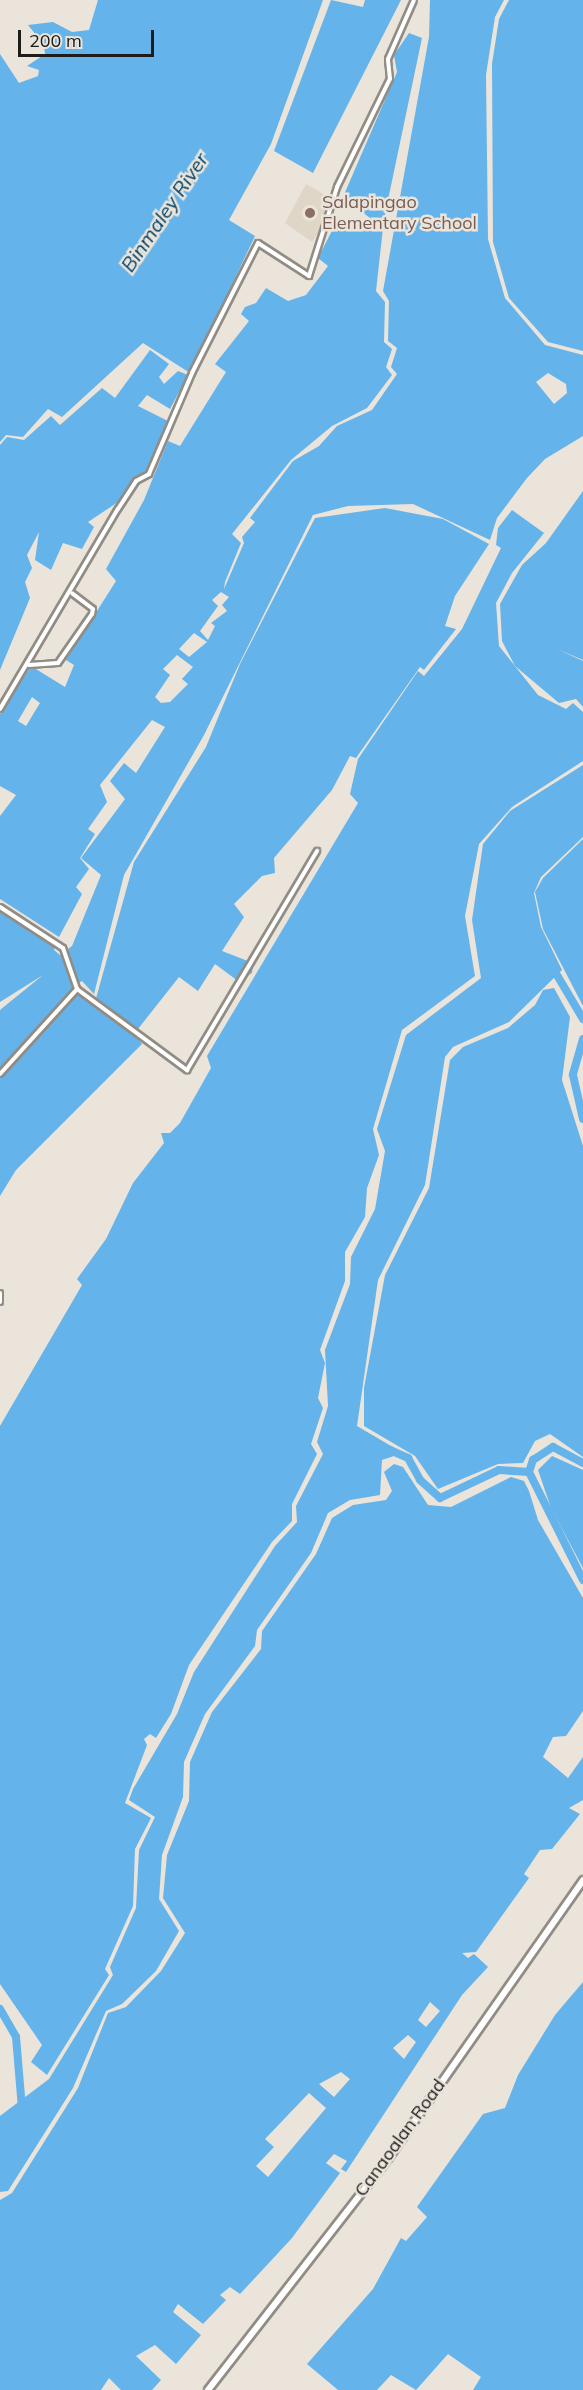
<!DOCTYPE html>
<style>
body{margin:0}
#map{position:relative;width:583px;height:2390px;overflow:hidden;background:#eae4db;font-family:Mulish,sans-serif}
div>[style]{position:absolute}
.built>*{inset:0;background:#e0d6c7}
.water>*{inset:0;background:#64b3eb}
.river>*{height:8px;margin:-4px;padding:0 4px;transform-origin:4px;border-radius:4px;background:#64b3eb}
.roads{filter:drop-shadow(2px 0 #918c84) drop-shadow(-2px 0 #918c84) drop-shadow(0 2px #918c84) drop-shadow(0 -2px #918c84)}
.street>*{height:4px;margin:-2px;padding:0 2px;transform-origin:2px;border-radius:2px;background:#fff}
.secondary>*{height:6px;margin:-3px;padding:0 3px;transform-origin:3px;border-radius:3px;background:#fff}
.dots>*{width:16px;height:16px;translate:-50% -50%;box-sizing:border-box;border:3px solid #eae4db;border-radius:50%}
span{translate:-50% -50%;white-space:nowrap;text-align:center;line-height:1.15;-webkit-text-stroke:5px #eae4db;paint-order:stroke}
.education-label{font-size:18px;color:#785e54}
.left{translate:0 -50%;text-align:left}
.street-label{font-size:18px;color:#1e1c19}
.water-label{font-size:20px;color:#004165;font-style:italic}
.scale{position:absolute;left:18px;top:30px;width:136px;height:27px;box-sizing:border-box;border:3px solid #1e1c19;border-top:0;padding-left:8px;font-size:18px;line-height:21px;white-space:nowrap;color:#1e1c19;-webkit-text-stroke:4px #eae4db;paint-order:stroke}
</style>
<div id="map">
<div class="built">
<i style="clip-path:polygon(306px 184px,339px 203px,312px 242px,285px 223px)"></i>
</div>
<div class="water">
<i style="clip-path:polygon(98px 0,323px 0,271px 144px,229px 220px,255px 236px,190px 373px,143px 343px,62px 417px,48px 409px,23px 437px,6px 435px,0 442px,0 54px,19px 83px,38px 76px,39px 70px,27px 66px,45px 54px,44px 45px,28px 25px,53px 22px,72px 32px,89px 30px)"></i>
<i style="clip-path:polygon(331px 0,363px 7px,365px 0,401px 0,313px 173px,274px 151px)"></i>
<i style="clip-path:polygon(evenodd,430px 0,504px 0,495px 17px,486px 75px,488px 239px,505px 298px,545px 345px,583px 355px,583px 436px,545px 459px,527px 478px,497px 518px,490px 540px,413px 504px,348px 506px,313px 515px,204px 735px,124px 875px,94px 994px,82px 981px,75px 985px,0 1070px,0 1010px,43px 975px,0 1002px,0 904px,56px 942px,54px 950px,60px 955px,72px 946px,101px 875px,81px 858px,125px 799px,110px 781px,124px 763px,136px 773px,165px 727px,152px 720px,100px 785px,107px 802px,88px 829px,95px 834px,80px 858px,89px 869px,76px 887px,82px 894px,59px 937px,0 899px,0 816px,16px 795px,0 786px,0 714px,31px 666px,65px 687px,74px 665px,66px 660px,116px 581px,106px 569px,144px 500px,168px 441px,180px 446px,226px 372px,215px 364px,249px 321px,241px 314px,245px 307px,256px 303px,266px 288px,288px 301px,306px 295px,328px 266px,318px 258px,337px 221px,357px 227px,370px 218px,343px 197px,397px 72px,394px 55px,409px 33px,422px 38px,384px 219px,376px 291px,385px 302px,384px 342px,392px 349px,386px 367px,392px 375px,367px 408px,332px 426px,291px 460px,232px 534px,241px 543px,225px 582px,224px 589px,244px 543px,242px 537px,255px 522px,250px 518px,293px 461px,319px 446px,337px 426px,372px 410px,397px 374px,391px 367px,397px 348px,388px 341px,389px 301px,383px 291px,429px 37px,430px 0,548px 373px,566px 384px,567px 393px,554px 404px,536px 382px,548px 373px,430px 0,221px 592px,229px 597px,222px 605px,227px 611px,211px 623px,215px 626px,208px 640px,200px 631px,218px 606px,212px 600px,221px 592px,430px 0,194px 633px,207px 642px,189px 657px,179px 649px,194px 633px,430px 0,177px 655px,193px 667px,182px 679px,188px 684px,170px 702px,161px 703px,155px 697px,170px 675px,163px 669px,177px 655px,430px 0,32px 697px,40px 703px,26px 726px,18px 721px,32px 697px)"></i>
<i style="clip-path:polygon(509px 0,583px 0,583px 351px,548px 342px,509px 298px,493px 242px,492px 64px,499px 19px)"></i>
<i style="clip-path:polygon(150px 350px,169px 364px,159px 377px,164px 384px,178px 371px,188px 375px,170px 409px,147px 395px,138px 406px,168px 421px,149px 471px,121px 500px,88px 522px,94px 527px,82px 549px,63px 543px,51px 570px,35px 560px,39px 532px,27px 555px,32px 568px,25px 582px,30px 598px,0 670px,0 445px,7px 437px,24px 440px,51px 416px,60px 425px,102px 388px,115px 398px)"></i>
<i style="clip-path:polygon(583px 491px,583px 660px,557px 649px,583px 661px,583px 707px,576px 699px,559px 703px,515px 666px,502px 641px,500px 604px,522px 565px,546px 543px)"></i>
<i style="clip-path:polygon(385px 508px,443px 519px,489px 544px,455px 596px,445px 626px,456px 629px,424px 670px,420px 667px,356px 758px,350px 756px,332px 790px,274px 858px,275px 873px,262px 876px,234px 904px,244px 917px,222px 951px,253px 963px,252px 973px,238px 981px,215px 964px,198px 991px,179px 977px,134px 1034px,142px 1044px,16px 1170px,0 1196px,0 1078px,78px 993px,95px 1002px,134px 862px,206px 747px,240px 664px,315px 518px)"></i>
<i style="clip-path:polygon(512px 510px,544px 533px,512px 573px,496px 603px,499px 646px,538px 695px,566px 709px,573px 703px,583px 712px,583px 761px,512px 807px,479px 844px,465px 916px,475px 976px,402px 1030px,373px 1129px,379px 1155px,367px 1188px,365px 1217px,345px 1252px,345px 1281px,320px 1350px,325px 1363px,318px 1398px,323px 1408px,311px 1444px,317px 1454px,292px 1504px,292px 1521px,272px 1542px,189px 1665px,171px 1714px,156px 1738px,150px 1734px,144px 1739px,147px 1745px,125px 1803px,151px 1818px,135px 1849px,133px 1906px,105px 1969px,109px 1975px,47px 2075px,31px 2062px,42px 2045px,0 1984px,0 1426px,82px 1285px,77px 1279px,106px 1239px,133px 1183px,164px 1143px,161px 1133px,170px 1133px,180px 1123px,211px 1068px,207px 1056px,358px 803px,350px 794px,358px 759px,418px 671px,424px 676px,462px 629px,501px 548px,496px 545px,498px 528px)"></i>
<i style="clip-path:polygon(583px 765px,583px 837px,541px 877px,534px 893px,541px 927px,562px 970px,509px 1022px,453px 1047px,445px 1057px,425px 1185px,378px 1280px,357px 1426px,403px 1453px,382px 1460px,380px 1495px,350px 1500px,328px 1513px,311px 1553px,257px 1630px,255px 1646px,205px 1714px,184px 1762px,183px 1797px,162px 1855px,159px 1899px,179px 1931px,156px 1971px,122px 2004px,106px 2011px,73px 2088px,8px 2191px,0 2192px,0 2116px,49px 2079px,113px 1975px,110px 1967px,136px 1908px,139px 1850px,155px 1817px,129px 1800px,133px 1789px,177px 1714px,194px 1672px,275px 1546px,297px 1522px,296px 1506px,323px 1454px,317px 1442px,328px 1406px,325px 1350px,350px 1284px,351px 1257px,375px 1209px,385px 1151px,377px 1129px,406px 1035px,481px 978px,472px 920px,483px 844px,510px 811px)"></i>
<i style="clip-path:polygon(583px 839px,583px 1006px,543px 929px,535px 892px,543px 878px)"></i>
<i style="clip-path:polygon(554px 988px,570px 1017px,562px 1080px,583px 1146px,583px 1457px,550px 1434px,535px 1441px,523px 1463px,498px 1464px,438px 1489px,415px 1456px,364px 1426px,364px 1388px,385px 1275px,429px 1188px,450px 1060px,463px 1047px,508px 1028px,535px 1005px,543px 990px)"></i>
<i style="clip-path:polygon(552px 1456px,583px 1470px,583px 1568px,551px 1508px,538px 1470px)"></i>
<i style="clip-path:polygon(evenodd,394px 1464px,403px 1467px,428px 1505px,451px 1507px,511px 1477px,524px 1481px,529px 1491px,538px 1520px,583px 1598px,583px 1711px,566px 1736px,553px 1737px,543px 1757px,568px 1778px,583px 1757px,583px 1800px,569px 1808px,580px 1814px,552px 1849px,540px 1850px,524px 1874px,529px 1878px,476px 1952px,462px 1953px,468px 1958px,474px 1954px,488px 1967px,462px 1995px,346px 2172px,341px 2169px,347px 2161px,334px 2154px,326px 2163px,340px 2173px,292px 2238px,240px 2294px,230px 2287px,220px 2295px,226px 2300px,203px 2324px,178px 2304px,173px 2312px,201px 2335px,176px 2364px,155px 2345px,136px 2356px,161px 2380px,152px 2390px,121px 2390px,109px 2378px,101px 2390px,0 2390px,0 2200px,12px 2193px,78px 2088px,108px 2013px,126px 2007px,161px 1971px,185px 1933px,163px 1898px,167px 1855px,189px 1801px,190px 1762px,212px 1712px,261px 1649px,262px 1631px,316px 1554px,332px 1518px,353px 1505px,386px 1500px,392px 1491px,384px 1472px,394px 1464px,430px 2002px,440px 2011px,426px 2027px,418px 2020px,430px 2002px,394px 1464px,408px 2035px,416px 2042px,404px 2059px,393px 2048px,408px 2035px,394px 1464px,341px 2072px,350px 2079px,334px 2097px,319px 2084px,341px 2072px,394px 1464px,309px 2093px,326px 2108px,268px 2177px,256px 2166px,274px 2147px,265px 2139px,309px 2093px)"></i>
<i style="clip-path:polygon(583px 1982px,583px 2390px,473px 2390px,481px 2377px,448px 2354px,416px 2390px,391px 2375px,377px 2390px,338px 2390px,307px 2364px,373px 2289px,401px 2238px,406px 2241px,427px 2217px,417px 2207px,483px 2114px,505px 2108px,518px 2075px,555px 2015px)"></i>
</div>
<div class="river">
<i style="left:551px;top:965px;width:63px;rotate:59.3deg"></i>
<i style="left:583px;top:1039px;width:37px;rotate:106deg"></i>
<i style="left:573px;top:1075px;width:45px;rotate:77.2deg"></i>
<i style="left:390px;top:1450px;width:20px;rotate:24deg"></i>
<i style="left:408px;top:1458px;width:25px;rotate:61deg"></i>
<i style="left:420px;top:1480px;width:27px;rotate:42deg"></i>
<i style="left:440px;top:1498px;width:65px;rotate:-25.4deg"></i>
<i style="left:499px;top:1470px;width:30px;rotate:4deg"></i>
<i style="left:529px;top:1472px;width:121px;rotate:63.4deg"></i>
<i style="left:529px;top:1472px;width:13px;rotate:-72deg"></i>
<i style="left:533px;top:1460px;width:24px;rotate:-33deg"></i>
<i style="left:553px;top:1447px;width:34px;rotate:28deg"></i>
<i style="left:0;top:2009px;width:32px;rotate:60deg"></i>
<i style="left:16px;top:2037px;width:71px;rotate:85.2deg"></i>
</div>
<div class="roads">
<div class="street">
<i style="left:29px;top:665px;width:29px;rotate:-4deg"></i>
<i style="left:58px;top:663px;width:60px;rotate:-55.2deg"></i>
<i style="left:92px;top:614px;width:5px;rotate:-79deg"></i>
<i style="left:93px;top:609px;width:26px;rotate:-143deg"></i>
<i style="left:0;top:709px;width:232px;rotate:-59.5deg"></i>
<i style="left:118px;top:509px;width:33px;rotate:-57deg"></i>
<i style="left:136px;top:481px;width:15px;rotate:-28deg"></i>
<i style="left:149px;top:474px;width:110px;rotate:-66.9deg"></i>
<i style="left:192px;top:373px;width:146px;rotate:-63.1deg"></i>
<i style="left:258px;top:243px;width:61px;rotate:32.9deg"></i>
<i style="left:309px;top:276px;width:93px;rotate:-72.5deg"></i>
<i style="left:337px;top:187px;width:120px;rotate:-63.9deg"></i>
<i style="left:390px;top:79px;width:20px;rotate:-96deg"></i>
<i style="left:388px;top:59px;width:64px;rotate:-66.2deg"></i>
<i style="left:0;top:907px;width:75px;rotate:33.1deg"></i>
<i style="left:63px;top:948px;width:43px;rotate:71.1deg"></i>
<i style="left:77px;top:989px;width:137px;rotate:36.4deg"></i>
<i style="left:187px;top:1070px;width:255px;rotate:-59.3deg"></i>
<i style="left:0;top:1074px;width:115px;rotate:-47.8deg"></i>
<i style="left:0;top:1293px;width:9px;rotate:90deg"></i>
</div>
<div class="secondary">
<i style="left:208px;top:2390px;width:296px;rotate:-52.1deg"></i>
<i style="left:390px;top:2156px;width:337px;rotate:-55deg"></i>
</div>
</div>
<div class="dots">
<i style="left:310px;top:213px;background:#8d6e63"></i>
</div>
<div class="education-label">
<span class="left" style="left:322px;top:213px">Salapingao<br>Elementary School</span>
</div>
<div class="street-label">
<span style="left:400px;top:2138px;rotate:-54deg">Canaoalan Road</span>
</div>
<div class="water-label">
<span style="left:164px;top:212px;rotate:-56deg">Binmaley River</span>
</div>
<div class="scale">200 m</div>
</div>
